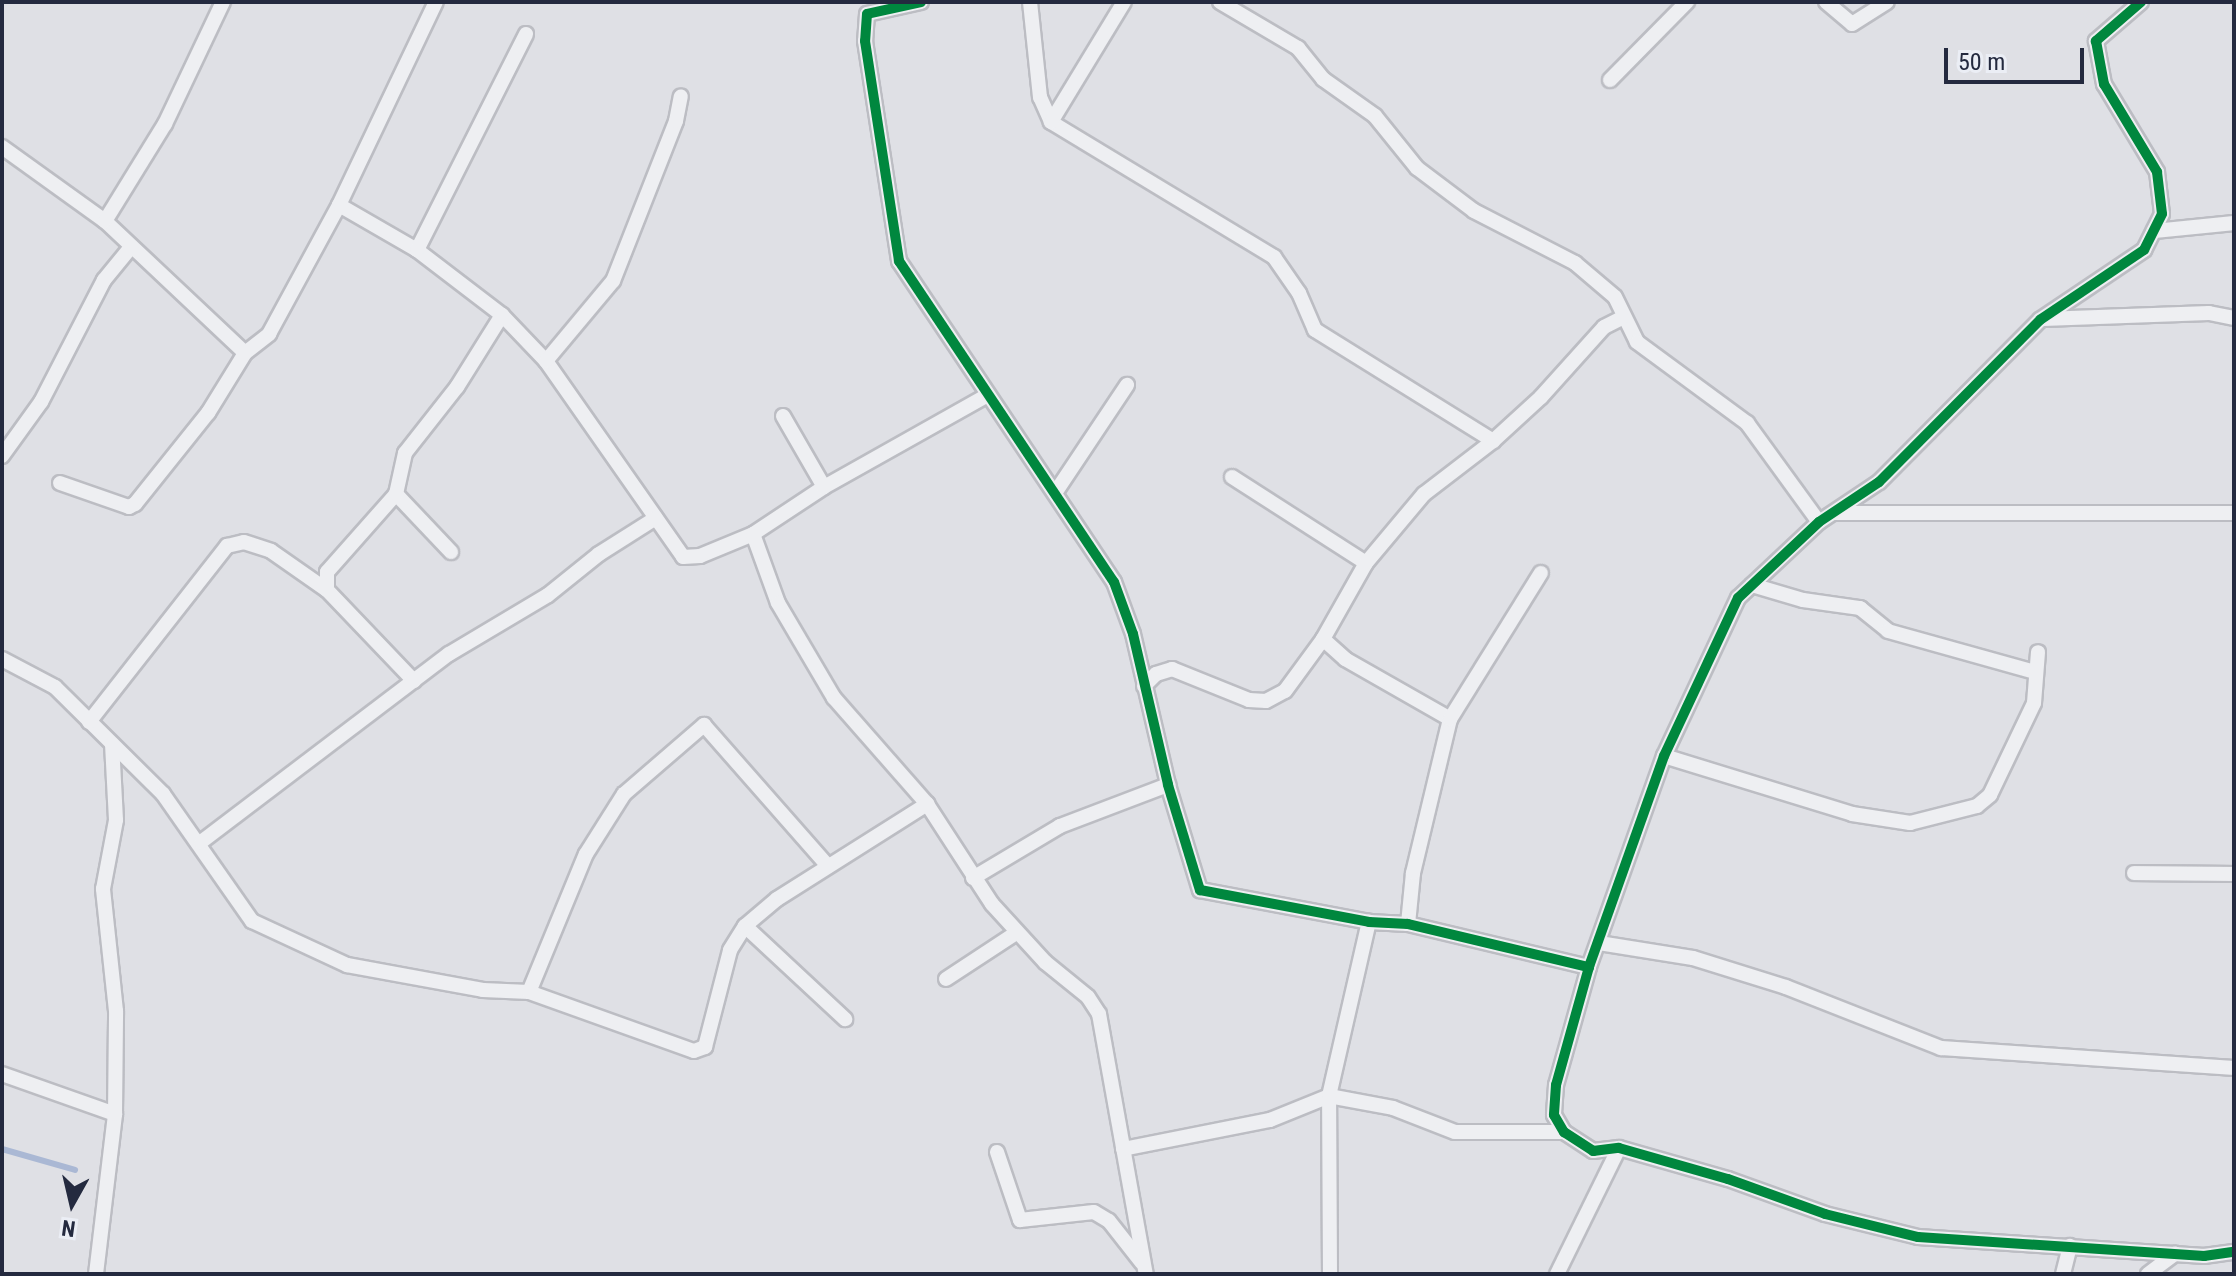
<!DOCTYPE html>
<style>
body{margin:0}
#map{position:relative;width:2236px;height:1276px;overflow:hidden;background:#dfe0e5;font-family:"Roboto Condensed",sans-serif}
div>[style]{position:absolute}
.stream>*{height:6px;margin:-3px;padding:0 3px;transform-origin:3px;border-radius:3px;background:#aab8d4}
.roads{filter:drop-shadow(2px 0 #bcbdc3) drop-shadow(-2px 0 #bcbdc3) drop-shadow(0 2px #bcbdc3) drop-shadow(0 -2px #bcbdc3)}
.minor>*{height:14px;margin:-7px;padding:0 7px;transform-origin:7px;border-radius:7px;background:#eeeff2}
.cycleway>*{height:10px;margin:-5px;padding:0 5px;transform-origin:5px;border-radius:5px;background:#00873e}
span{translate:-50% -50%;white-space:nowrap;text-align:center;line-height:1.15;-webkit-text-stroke:6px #ebeef5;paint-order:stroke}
.frame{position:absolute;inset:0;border:4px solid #242a3f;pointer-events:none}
.north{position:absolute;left:32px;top:1164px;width:80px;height:80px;-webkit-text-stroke:6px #ebeef5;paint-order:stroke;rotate:188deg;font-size:22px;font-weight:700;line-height:32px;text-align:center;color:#242a3f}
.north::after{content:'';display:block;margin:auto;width:28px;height:36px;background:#242a3f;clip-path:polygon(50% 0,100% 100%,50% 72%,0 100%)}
.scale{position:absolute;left:1944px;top:48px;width:140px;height:36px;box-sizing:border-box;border:4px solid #242a3f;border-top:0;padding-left:10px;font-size:24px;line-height:28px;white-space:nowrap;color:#242a3f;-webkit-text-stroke:6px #ebeef5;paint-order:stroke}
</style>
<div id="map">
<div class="stream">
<i style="left:2px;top:1149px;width:76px;rotate:16deg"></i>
</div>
<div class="roads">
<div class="minor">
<i style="left:921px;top:2px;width:55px;rotate:167.5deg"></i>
<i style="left:867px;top:14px;width:27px;rotate:94deg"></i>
<i style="left:865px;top:41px;width:223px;rotate:81.2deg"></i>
<i style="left:899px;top:261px;width:386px;rotate:56.2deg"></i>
<i style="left:1114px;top:582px;width:55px;rotate:69.9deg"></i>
<i style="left:1133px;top:634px;width:155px;rotate:76.9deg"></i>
<i style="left:1168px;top:785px;width:110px;rotate:73.1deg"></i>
<i style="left:1200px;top:890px;width:172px;rotate:10.7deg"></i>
<i style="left:1369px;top:922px;width:39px;rotate:3deg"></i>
<i style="left:1408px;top:924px;width:186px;rotate:13.4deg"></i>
<i style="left:1030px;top:2px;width:96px;rotate:84deg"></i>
<i style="left:1040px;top:97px;width:27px;rotate:66deg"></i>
<i style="left:1051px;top:122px;width:261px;rotate:31.2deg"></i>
<i style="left:1274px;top:257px;width:44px;rotate:55.2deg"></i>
<i style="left:1299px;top:293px;width:40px;rotate:66.6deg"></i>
<i style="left:1315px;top:330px;width:210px;rotate:31.9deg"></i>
<i style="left:1220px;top:2px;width:91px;rotate:30.5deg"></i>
<i style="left:1298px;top:48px;width:40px;rotate:51deg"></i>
<i style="left:1323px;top:79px;width:64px;rotate:35.4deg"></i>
<i style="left:1375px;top:116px;width:67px;rotate:51.1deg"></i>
<i style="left:1417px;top:168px;width:71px;rotate:37deg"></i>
<i style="left:1474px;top:211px;width:114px;rotate:27.2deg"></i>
<i style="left:1575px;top:263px;width:52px;rotate:40.4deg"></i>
<i style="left:1615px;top:297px;width:50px;rotate:63.9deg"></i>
<i style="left:1637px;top:342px;width:137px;rotate:36.4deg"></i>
<i style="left:1747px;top:423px;width:122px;rotate:54deg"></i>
<i style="left:1826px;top:2px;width:34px;rotate:40deg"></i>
<i style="left:1852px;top:24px;width:41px;rotate:-32.2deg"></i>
<i style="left:2141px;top:2px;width:60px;rotate:139.1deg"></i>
<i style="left:2096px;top:41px;width:44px;rotate:79.5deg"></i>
<i style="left:2104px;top:84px;width:103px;rotate:58.9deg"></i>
<i style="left:2157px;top:172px;width:42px;rotate:83.2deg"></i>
<i style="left:2162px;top:214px;width:40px;rotate:116.6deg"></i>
<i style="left:2144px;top:250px;width:125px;rotate:146.1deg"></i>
<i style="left:2040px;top:320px;width:228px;rotate:134.8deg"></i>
<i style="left:1879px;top:482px;width:72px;rotate:146.3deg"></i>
<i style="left:1819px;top:522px;width:111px;rotate:136.8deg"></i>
<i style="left:1738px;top:598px;width:174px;rotate:115.1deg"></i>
<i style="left:1664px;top:756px;width:224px;rotate:109.6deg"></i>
<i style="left:1589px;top:967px;width:123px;rotate:105.6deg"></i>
<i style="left:1556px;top:1085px;width:30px;rotate:94deg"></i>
<i style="left:1554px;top:1115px;width:20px;rotate:60deg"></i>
<i style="left:1564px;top:1132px;width:35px;rotate:33deg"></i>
<i style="left:1593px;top:1151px;width:26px;rotate:-7deg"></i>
<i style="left:1619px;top:1148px;width:113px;rotate:15.9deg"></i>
<i style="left:1728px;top:1179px;width:103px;rotate:19.8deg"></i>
<i style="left:1825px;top:1214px;width:96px;rotate:13.9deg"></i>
<i style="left:1918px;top:1237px;width:287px;rotate:3.8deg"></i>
<i style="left:2204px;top:1256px;width:30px;rotate:-8deg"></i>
<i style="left:1610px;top:80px;width:110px;rotate:-45.4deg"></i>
<i style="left:1051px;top:122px;width:140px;rotate:-58.7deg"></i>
<i style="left:2px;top:147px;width:127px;rotate:35.7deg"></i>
<i style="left:105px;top:221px;width:192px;rotate:43.3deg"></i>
<i style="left:245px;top:353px;width:31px;rotate:-38deg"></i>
<i style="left:269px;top:334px;width:147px;rotate:-61.5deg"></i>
<i style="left:339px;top:205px;width:225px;rotate:-64.5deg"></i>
<i style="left:339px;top:205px;width:90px;rotate:30deg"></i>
<i style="left:417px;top:250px;width:107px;rotate:37.4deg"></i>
<i style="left:502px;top:315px;width:64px;rotate:46.3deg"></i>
<i style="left:546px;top:361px;width:239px;rotate:55deg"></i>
<i style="left:683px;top:557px;width:17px;rotate:-3deg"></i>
<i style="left:700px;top:556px;width:57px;rotate:-22.5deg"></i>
<i style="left:753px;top:534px;width:85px;rotate:-33.5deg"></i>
<i style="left:824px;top:487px;width:186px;rotate:-29.3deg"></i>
<i style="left:105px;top:221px;width:114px;rotate:-58.3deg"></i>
<i style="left:165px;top:124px;width:135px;rotate:-64.6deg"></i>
<i style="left:2154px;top:231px;width:80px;rotate:-5.7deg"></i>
<i style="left:417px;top:250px;width:242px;rotate:-63.2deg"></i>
<i style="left:2043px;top:319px;width:166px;rotate:-2.1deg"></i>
<i style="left:2209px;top:313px;width:25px;rotate:11deg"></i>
<i style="left:546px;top:361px;width:104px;rotate:-50.1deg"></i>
<i style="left:613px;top:281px;width:172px;rotate:-68.5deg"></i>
<i style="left:676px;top:121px;width:25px;rotate:-79deg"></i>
<i style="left:783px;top:416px;width:82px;rotate:60deg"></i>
<i style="left:2px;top:456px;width:67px;rotate:-54.2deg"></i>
<i style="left:41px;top:402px;width:137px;rotate:-62.7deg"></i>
<i style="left:104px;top:280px;width:43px;rotate:-50.7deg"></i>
<i style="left:1232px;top:477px;width:159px;rotate:32.7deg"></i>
<i style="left:60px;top:483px;width:73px;rotate:19.2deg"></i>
<i style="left:129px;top:507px;width:7px;rotate:-27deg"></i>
<i style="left:135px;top:504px;width:117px;rotate:-51.3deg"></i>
<i style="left:208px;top:413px;width:70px;rotate:-58.3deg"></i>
<i style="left:1055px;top:493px;width:130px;rotate:-56.3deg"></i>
<i style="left:396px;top:494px;width:80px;rotate:46.5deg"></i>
<i style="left:1834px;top:513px;width:400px"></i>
<i style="left:753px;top:534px;width:73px;rotate:70.1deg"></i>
<i style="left:778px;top:603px;width:110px;rotate:59.5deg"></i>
<i style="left:834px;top:698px;width:141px;rotate:48.7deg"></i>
<i style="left:927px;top:804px;width:119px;rotate:57deg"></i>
<i style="left:992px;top:904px;width:79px;rotate:47.6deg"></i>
<i style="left:1045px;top:962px;width:55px;rotate:39.1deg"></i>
<i style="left:1088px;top:997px;width:20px;rotate:57deg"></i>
<i style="left:1099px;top:1014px;width:264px;rotate:79.8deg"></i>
<i style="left:1752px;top:585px;width:53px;rotate:16.4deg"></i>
<i style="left:1803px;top:600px;width:58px;rotate:8deg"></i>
<i style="left:1860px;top:608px;width:36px;rotate:39deg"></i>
<i style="left:1888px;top:631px;width:153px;rotate:15.6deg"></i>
<i style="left:1323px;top:639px;width:30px;rotate:42deg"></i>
<i style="left:1345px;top:659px;width:121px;rotate:29.7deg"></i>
<i style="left:2px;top:659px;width:60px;rotate:27.8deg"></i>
<i style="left:55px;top:687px;width:152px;rotate:44.7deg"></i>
<i style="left:163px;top:794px;width:155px;rotate:55deg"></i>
<i style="left:252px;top:921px;width:105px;rotate:24.9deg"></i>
<i style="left:347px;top:965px;width:138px;rotate:10.4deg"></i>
<i style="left:483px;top:990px;width:46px;rotate:2.5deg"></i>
<i style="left:529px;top:992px;width:175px;rotate:19.7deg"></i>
<i style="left:694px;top:1051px;width:12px;rotate:-20deg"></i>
<i style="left:705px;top:1047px;width:100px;rotate:-75.5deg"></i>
<i style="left:730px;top:950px;width:28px;rotate:-58deg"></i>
<i style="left:745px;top:926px;width:42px;rotate:-40.2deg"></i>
<i style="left:777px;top:899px;width:178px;rotate:-32.3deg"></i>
<i style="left:414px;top:681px;width:126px;rotate:-133.7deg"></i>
<i style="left:327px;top:590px;width:18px;rotate:-90deg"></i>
<i style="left:327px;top:572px;width:104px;rotate:-48.5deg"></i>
<i style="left:396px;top:494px;width:42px;rotate:-77.6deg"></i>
<i style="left:405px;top:453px;width:84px;rotate:-51.8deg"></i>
<i style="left:457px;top:387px;width:85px;rotate:-58deg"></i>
<i style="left:1144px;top:686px;width:17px;rotate:-45deg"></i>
<i style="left:1156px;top:674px;width:17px;rotate:-17deg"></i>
<i style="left:1172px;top:669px;width:83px;rotate:21.9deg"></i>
<i style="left:1249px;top:700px;width:17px;rotate:3deg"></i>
<i style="left:1266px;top:701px;width:21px;rotate:-28deg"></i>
<i style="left:1285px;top:691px;width:64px;rotate:-53.8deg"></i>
<i style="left:1323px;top:639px;width:87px;rotate:-60.5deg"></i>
<i style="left:1366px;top:563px;width:90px;rotate:-50deg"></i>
<i style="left:1424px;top:494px;width:87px;rotate:-37.5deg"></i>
<i style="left:1493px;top:441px;width:65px;rotate:-42.5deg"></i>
<i style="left:1541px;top:397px;width:94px;rotate:-48deg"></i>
<i style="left:1604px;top:327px;width:20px;rotate:-27deg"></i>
<i style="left:89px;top:722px;width:224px;rotate:-51.9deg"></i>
<i style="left:227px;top:546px;width:17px;rotate:-13deg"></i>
<i style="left:244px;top:542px;width:28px;rotate:18deg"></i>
<i style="left:271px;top:551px;width:68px;rotate:34.9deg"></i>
<i style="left:1664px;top:756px;width:197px;rotate:17.1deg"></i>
<i style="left:1852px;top:814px;width:59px;rotate:8.8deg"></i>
<i style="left:1910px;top:823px;width:69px;rotate:-14.2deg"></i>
<i style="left:1977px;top:806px;width:17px;rotate:-40deg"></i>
<i style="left:1990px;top:795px;width:102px;rotate:-64.4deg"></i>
<i style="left:2034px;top:703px;width:51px;rotate:-85.5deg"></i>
<i style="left:201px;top:842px;width:311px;rotate:-37.2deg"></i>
<i style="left:449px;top:654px;width:115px;rotate:-30.8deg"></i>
<i style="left:548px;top:595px;width:65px;rotate:-38.8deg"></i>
<i style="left:599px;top:554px;width:67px;rotate:-32.3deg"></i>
<i style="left:2134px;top:873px;width:100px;rotate:0.6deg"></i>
<i style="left:973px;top:878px;width:101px;rotate:-30.9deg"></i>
<i style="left:1060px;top:826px;width:116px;rotate:-20.8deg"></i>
<i style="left:1408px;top:924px;width:51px;rotate:-84.4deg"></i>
<i style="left:1413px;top:873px;width:158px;rotate:-76.5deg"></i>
<i style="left:1450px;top:719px;width:172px;rotate:-58.1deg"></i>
<i style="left:745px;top:926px;width:137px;rotate:42.9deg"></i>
<i style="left:1599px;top:943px;width:95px;rotate:9.1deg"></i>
<i style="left:1693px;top:958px;width:97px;rotate:17.3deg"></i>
<i style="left:1786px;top:987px;width:167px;rotate:21.5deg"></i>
<i style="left:1941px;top:1048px;width:294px;rotate:3.9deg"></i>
<i style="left:946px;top:979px;width:84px;rotate:-33.3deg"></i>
<i style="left:529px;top:992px;width:149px;rotate:-67.6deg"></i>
<i style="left:586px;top:854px;width:71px;rotate:-57.7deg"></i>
<i style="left:624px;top:794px;width:106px;rotate:-40.8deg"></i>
<i style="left:704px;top:725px;width:188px;rotate:48.7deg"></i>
<i style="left:2px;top:1074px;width:120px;rotate:19.5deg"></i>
<i style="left:1123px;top:1149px;width:150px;rotate:-11.2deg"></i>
<i style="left:1270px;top:1120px;width:64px;rotate:-22.1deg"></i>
<i style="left:1329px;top:1096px;width:65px;rotate:10.6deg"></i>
<i style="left:1393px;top:1108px;width:66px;rotate:21.2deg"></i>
<i style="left:1455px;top:1132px;width:109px"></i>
<i style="left:997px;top:1152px;width:72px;rotate:71.3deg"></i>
<i style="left:1020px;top:1220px;width:74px;rotate:-6.2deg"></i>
<i style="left:1094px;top:1212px;width:17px;rotate:31deg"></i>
<i style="left:1109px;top:1221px;width:53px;rotate:51.8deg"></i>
<i style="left:96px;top:1274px;width:161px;rotate:-83.2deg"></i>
<i style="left:115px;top:1114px;width:103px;rotate:-89.4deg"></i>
<i style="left:116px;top:1011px;width:123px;rotate:-96.1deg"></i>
<i style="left:103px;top:889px;width:70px;rotate:-79.3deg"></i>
<i style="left:116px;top:820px;width:76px;rotate:-93deg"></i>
<i style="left:1330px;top:1274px;width:178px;rotate:-90.3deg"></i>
<i style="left:1329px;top:1096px;width:179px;rotate:-77.1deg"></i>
<i style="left:1557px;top:1274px;width:140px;rotate:-63.8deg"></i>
<i style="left:2063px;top:1274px;width:29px;rotate:-76deg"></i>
<i style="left:2148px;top:1274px;width:34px;rotate:-37deg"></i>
</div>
</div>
<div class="cycleway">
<i style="left:921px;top:2px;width:55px;rotate:167.5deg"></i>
<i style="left:867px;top:14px;width:27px;rotate:94deg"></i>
<i style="left:865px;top:41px;width:223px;rotate:81.2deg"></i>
<i style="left:899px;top:261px;width:386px;rotate:56.2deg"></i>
<i style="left:1114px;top:582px;width:55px;rotate:69.9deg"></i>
<i style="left:1133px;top:634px;width:155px;rotate:76.9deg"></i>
<i style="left:1168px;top:785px;width:110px;rotate:73.1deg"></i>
<i style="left:1200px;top:890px;width:172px;rotate:10.7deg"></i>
<i style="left:1369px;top:922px;width:39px;rotate:3deg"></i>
<i style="left:1408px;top:924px;width:186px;rotate:13.4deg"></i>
<i style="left:2141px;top:2px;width:60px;rotate:139.1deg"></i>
<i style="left:2096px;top:41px;width:44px;rotate:79.5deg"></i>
<i style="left:2104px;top:84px;width:103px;rotate:58.9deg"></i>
<i style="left:2157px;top:172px;width:42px;rotate:83.2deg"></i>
<i style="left:2162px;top:214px;width:40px;rotate:116.6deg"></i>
<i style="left:2144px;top:250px;width:125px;rotate:146.1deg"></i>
<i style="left:2040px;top:320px;width:228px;rotate:134.8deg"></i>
<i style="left:1879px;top:482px;width:72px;rotate:146.3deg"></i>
<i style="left:1819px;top:522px;width:111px;rotate:136.8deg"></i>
<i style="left:1738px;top:598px;width:174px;rotate:115.1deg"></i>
<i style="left:1664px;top:756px;width:224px;rotate:109.6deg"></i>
<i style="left:1589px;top:967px;width:123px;rotate:105.6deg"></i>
<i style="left:1556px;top:1085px;width:30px;rotate:94deg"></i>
<i style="left:1554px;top:1115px;width:20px;rotate:60deg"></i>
<i style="left:1564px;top:1132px;width:35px;rotate:33deg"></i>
<i style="left:1593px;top:1151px;width:26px;rotate:-7deg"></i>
<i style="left:1619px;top:1148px;width:113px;rotate:15.9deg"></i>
<i style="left:1728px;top:1179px;width:103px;rotate:19.8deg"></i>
<i style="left:1825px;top:1214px;width:96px;rotate:13.9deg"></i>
<i style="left:1918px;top:1237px;width:287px;rotate:3.8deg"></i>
<i style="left:2204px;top:1256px;width:30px;rotate:-8deg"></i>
</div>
<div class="frame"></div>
<div class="north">N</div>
<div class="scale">50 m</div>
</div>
